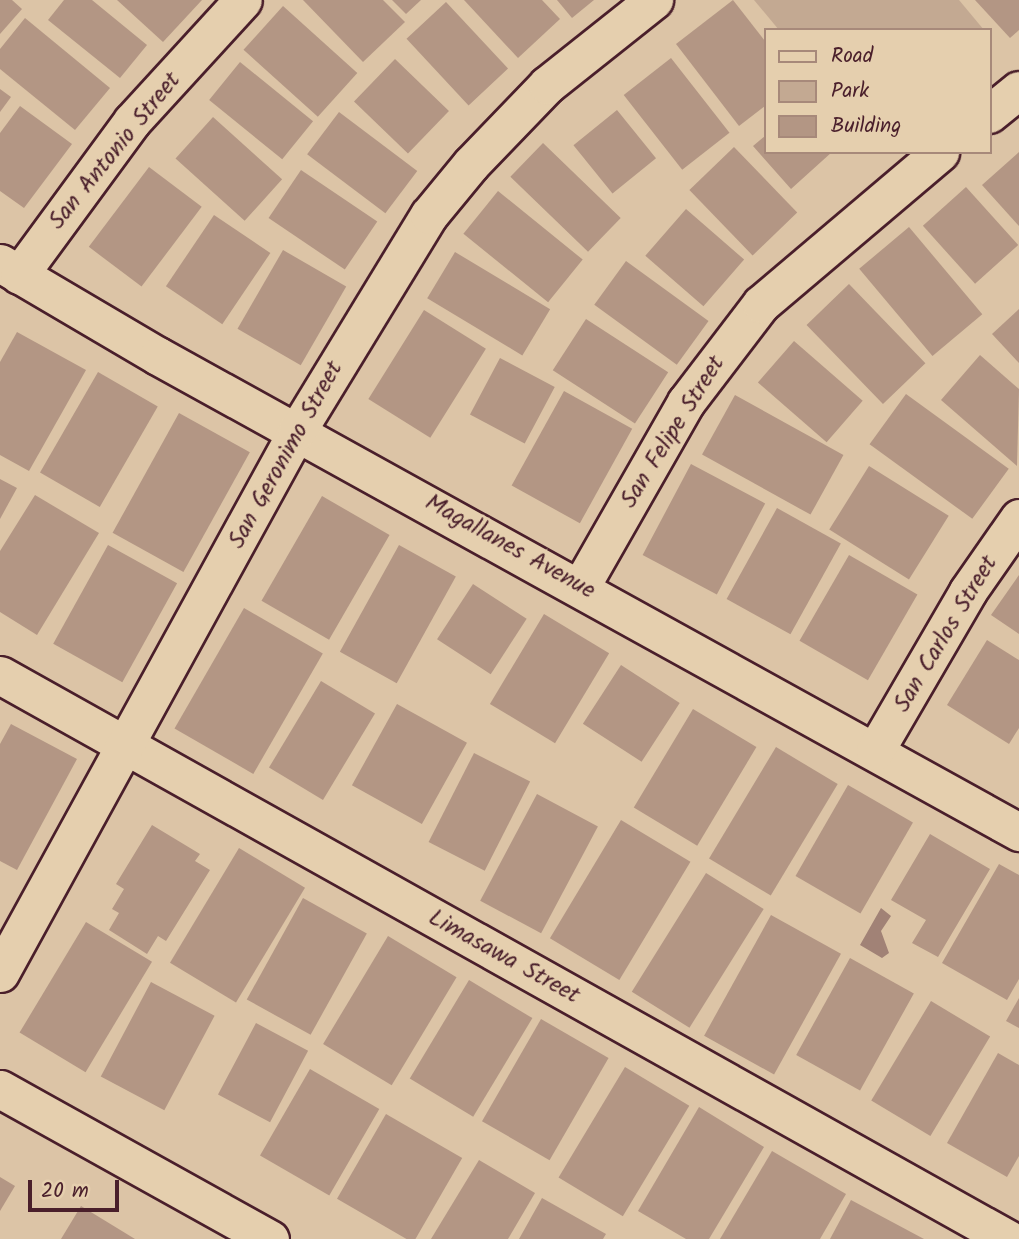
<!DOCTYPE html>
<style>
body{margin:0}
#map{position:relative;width:1019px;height:1239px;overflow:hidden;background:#dcc4a6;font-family:Kalam,sans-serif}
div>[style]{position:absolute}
.green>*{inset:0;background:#c3a992}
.water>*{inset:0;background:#a18276}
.building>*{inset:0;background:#b39684;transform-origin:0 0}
.roads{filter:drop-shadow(2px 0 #4a1f2b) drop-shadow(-2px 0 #4a1f2b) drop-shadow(0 2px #4a1f2b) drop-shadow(0 -2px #4a1f2b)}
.minor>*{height:37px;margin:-18.5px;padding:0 18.5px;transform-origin:18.5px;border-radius:18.5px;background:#e5cfae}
span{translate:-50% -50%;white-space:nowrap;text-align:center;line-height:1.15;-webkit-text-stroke:5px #e5cfae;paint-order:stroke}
.street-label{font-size:24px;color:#4a1f2b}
.legend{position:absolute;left:764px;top:28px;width:228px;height:126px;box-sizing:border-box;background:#e5cfae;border:2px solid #a7897a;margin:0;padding:9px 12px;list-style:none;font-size:21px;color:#4a1f2b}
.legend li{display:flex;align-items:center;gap:14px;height:35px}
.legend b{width:35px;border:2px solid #a7897a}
.scale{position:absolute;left:28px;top:1180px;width:91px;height:32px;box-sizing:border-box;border:4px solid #4a1f2b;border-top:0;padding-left:9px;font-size:21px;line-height:24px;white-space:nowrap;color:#4a1f2b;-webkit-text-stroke:5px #e5cfae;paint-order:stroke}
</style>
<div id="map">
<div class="green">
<i style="clip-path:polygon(754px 0,959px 0,984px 30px,779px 30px)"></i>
</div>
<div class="water">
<i style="clip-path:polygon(881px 908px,891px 916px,881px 931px,889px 953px,882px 958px,860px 945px)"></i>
</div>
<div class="building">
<i style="clip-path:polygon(0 0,12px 0,22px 9px,0 34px)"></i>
<i style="clip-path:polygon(64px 0,92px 0,147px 45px,120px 78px,48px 20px)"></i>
<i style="clip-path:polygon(117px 0,202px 0,163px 42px)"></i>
<i style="clip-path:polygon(303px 0,383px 0,405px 22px,363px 62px)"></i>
<i style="clip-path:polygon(392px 0,421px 0,406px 14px)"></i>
<i style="clip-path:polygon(464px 0,542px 0,560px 19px,518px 58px)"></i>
<i style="clip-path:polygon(557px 0,594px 0,572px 18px)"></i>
<i style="clip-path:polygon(733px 0,765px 41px,765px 106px,739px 126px,676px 44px)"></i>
<i style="clip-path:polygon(975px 0,1019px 0,1019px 30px,1010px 38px)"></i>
<i style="left:446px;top:2px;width:91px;height:54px;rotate:47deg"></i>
<i style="left:283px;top:6px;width:100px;height:59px;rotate:42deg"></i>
<i style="clip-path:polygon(25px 18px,110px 88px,75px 130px,0 69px,0 49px)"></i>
<i style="left:671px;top:58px;width:95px;height:60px;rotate:52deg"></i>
<i style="left:395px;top:59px;width:75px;height:59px;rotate:44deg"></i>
<i style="left:240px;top:62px;width:94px;height:49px;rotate:39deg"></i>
<i style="clip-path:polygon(0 89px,11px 97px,0 112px)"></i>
<i style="clip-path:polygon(20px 106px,72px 144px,24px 208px,0 191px,0 133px)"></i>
<i style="left:617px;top:110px;width:62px;height:56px;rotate:51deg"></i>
<i style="left:339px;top:112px;width:98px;height:53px;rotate:37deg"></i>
<i style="left:213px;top:117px;width:93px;height:56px;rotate:42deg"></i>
<i style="clip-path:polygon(765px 136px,765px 152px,832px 152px,791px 189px,753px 146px)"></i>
<i style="left:543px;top:143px;width:108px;height:47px;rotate:44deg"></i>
<i style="left:734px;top:147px;width:91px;height:62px;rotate:46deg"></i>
<i style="clip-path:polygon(1019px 152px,1019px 226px,982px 185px)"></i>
<i style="left:149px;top:167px;width:66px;height:100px;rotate:37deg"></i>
<i style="left:301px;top:170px;width:92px;height:58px;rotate:34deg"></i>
<i style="left:966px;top:187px;width:78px;height:58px;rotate:48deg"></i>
<i style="left:498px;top:191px;width:109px;height:55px;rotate:39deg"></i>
<i style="left:686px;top:209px;width:77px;height:62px;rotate:41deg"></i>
<i style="left:214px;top:215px;width:68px;height:86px;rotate:34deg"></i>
<i style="left:909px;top:227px;width:114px;height:65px;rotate:50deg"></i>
<i style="left:283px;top:250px;width:73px;height:91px;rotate:30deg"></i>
<i style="left:455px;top:252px;width:111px;height:54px;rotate:31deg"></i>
<i style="left:626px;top:261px;width:102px;height:54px;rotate:36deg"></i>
<i style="left:849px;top:284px;width:110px;height:59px;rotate:46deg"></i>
<i style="clip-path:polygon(1019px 309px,1019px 363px,992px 334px)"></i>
<i style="left:424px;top:310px;width:73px;height:105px;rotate:32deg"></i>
<i style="left:586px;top:319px;width:98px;height:61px;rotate:33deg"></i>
<i style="clip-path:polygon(17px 332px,86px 370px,29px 471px,0 455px,0 362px)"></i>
<i style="left:794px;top:341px;width:91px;height:55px;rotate:41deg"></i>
<i style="clip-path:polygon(980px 355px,1019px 389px,1017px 466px,941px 400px)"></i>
<i style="left:500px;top:358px;width:62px;height:64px;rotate:28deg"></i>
<i style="left:98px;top:372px;width:69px;height:116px;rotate:30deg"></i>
<i style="left:564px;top:391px;width:78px;height:108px;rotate:29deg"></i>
<i style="left:906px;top:394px;width:127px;height:62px;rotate:36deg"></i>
<i style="left:735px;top:395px;width:124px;height:68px;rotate:29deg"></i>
<i style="left:179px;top:413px;width:81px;height:137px;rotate:29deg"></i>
<i style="left:691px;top:464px;width:84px;height:103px;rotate:28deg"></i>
<i style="left:869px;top:466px;width:94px;height:75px;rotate:32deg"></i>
<i style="clip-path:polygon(0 479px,17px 488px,0 519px)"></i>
<i style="clip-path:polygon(35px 495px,99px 533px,37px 635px,0 612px,0 551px)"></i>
<i style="left:322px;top:496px;width:78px;height:121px;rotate:30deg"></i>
<i style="left:777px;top:508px;width:73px;height:104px;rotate:29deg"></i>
<i style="left:108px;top:545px;width:79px;height:113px;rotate:29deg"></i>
<i style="left:399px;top:545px;width:65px;height:122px;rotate:29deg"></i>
<i style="left:849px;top:555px;width:79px;height:99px;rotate:30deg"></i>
<i style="clip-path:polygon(1019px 575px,1019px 634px,991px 615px)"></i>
<i style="left:473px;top:584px;width:64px;height:66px;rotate:33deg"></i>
<i style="left:244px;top:608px;width:91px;height:139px;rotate:30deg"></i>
<i style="left:544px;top:614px;width:76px;height:105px;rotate:31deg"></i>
<i style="clip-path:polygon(987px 640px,1019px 660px,1019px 728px,1009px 744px,947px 705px)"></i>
<i style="left:621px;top:665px;width:70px;height:70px;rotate:33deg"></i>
<i style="left:321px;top:681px;width:63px;height:101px;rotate:31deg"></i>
<i style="left:397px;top:704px;width:80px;height:93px;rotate:29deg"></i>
<i style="left:693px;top:709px;width:74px;height:115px;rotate:31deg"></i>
<i style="clip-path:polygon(11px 724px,77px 759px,17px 870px,0 861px,0 744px)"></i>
<i style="left:776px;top:747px;width:72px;height:130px;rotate:31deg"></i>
<i style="left:474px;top:753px;width:63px;height:100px;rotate:27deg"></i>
<i style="left:848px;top:785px;width:75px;height:105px;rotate:30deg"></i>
<i style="left:537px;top:794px;width:69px;height:121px;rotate:28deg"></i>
<i style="left:621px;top:820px;width:81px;height:138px;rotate:31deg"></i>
<i style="clip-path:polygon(152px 825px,200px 854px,195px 861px,210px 870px,166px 941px,158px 936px,147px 954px,109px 930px,119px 913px,112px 909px,124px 889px,116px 884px)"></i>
<i style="clip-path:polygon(930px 834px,990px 869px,938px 957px,912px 943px,926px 920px,891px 900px)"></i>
<i style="left:239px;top:848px;width:77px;height:134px;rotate:31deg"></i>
<i style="clip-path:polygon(999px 864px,1019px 875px,1019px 979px,1007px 1000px,942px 963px)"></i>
<i style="left:706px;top:873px;width:68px;height:140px;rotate:32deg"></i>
<i style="left:303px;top:898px;width:73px;height:116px;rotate:29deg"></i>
<i style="left:771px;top:915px;width:80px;height:138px;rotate:29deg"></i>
<i style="left:86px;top:922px;width:77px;height:129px;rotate:31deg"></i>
<i style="left:388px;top:936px;width:80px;height:126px;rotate:31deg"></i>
<i style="left:850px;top:958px;width:73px;height:111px;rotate:29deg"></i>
<i style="left:469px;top:980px;width:74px;height:115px;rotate:31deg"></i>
<i style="left:151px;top:982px;width:72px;height:107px;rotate:28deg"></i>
<i style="clip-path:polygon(1019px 998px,1019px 1028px,1006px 1021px)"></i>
<i style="left:931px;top:1001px;width:69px;height:116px;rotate:31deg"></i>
<i style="left:541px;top:1019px;width:78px;height:118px;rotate:30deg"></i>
<i style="left:256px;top:1023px;width:59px;height:81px;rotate:28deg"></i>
<i style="clip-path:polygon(998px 1053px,1019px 1065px,1019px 1156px,1007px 1177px,947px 1143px)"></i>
<i style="left:625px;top:1067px;width:75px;height:129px;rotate:31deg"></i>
<i style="left:310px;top:1069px;width:80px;height:100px;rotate:30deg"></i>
<i style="clip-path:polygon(699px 1107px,764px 1147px,709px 1239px,686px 1239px,638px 1211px)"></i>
<i style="left:386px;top:1114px;width:88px;height:98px;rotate:30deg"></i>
<i style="clip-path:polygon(772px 1151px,846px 1194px,820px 1239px,720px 1239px)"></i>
<i style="clip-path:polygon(479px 1160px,535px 1193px,508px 1239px,431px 1239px)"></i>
<i style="clip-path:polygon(0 1177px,15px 1186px,0 1211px)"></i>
<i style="clip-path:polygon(542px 1198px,606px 1234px,603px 1239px,519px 1239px)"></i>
<i style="clip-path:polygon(851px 1200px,924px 1239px,830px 1239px)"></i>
<i style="clip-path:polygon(81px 1206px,135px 1239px,61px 1239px)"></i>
</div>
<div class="roads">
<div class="minor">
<i style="left:989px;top:114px;width:38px;rotate:-39deg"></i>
<i style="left:0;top:263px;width:183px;rotate:30.5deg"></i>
<i style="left:158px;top:356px;width:984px;rotate:28.94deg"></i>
<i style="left:19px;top:275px;width:191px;rotate:-53.7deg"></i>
<i style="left:132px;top:121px;width:164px;rotate:-47.5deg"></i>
<i style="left:581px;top:586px;width:212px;rotate:-60.3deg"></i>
<i style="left:686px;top:402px;width:123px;rotate:-52.6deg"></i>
<i style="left:761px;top:304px;width:235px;rotate:-40.3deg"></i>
<i style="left:0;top:675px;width:1155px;rotate:29.23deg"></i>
<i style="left:875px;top:751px;width:185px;rotate:-59.8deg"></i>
<i style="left:968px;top:591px;width:89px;rotate:-55.1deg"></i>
<i style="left:0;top:973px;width:618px;rotate:-61.28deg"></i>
<i style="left:297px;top:431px;width:253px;rotate:-58.6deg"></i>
<i style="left:429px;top:215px;width:66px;rotate:-50.5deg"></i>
<i style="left:471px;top:164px;width:110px;rotate:-46.1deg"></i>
<i style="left:547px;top:85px;width:137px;rotate:-38.5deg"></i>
<i style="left:0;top:1089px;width:309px;rotate:29.1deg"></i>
</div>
</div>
<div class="street-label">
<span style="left:115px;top:151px;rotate:-51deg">San Antonio Street</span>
<span style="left:673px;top:432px;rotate:-58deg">San Felipe Street</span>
<span style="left:286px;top:455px;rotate:-61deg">San Geronimo Street</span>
<span style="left:510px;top:547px;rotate:29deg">Magallanes Avenue</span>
<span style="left:946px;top:634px;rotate:-59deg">San Carlos Street</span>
<span style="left:504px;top:957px;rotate:29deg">Limasawa Street</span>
</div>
<ul class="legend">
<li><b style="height:9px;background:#e5cfae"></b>Road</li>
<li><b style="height:19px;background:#c3a992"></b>Park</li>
<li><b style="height:19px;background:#b39684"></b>Building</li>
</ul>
<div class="scale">20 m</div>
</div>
